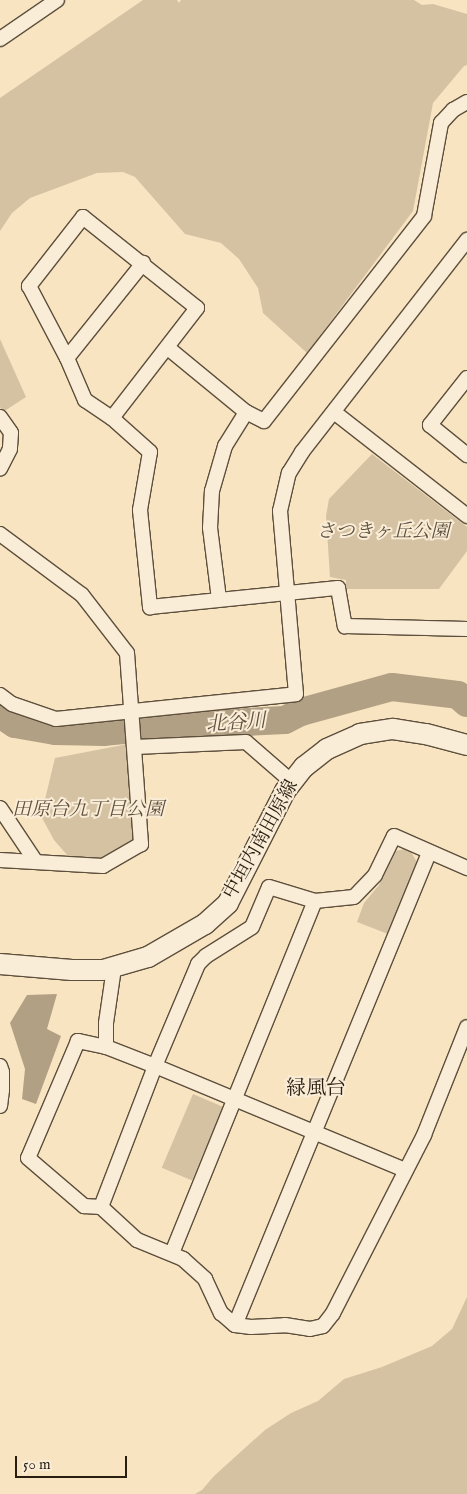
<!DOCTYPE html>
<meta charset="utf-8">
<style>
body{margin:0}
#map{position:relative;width:467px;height:1494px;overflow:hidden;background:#f8e4c1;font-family:"IM FELL English","Noto Serif JP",serif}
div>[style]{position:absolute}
.green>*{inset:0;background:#d5c2a3;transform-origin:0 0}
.water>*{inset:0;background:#b2a085}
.river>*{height:28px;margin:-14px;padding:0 14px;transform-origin:14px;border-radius:14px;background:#b2a085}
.roads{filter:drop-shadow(1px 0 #5d4f3c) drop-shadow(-1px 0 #5d4f3c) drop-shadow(0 1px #5d4f3c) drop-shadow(0 -1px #5d4f3c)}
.minor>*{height:14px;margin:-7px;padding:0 7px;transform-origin:7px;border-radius:7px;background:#faedd7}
.secondary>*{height:20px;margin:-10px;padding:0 10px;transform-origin:10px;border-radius:10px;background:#faedd7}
span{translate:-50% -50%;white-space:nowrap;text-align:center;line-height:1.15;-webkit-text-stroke:4px #faedd7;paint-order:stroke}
.park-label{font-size:19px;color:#5d4f3c;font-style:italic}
.street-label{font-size:19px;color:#291d10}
.water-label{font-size:20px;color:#60513f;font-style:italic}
.neighbourhood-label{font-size:20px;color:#291d10}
.scale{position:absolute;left:15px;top:1456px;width:112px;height:22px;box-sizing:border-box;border:2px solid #291d10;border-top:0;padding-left:6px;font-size:15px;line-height:18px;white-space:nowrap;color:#291d10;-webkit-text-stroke:4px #faedd7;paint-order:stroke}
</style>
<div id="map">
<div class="green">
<i style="clip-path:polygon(143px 0,177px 0,179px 3px,181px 0,414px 0,422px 5px,433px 4px,467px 14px,467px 65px,464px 66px,433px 103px,413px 211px,307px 353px,263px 313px,258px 288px,239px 259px,221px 243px,185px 234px,135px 177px,123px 172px,97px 173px,30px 198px,12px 213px,0 231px,0 98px)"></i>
<i style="clip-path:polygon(0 339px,26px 397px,3px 412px,0 407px)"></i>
<i style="clip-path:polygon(372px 454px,467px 527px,467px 551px,439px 589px,346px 589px,346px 580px,330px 577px,326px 516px,329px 499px)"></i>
<i style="clip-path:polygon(128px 744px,133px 841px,101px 860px,68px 856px,54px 840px,41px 816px,55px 758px)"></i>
<i style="clip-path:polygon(404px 849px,411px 852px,418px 864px,388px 934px,357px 922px,364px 903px,379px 885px,396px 851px)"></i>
<i style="left:193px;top:1094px;width:33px;height:80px;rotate:23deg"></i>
<i style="clip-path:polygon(467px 1297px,467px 1494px,195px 1494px,202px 1490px,214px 1476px,265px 1430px,291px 1413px,318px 1401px,344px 1379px,382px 1367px,432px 1346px,452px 1329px)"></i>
</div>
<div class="water">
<i style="clip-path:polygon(57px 994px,47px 1029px,61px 1036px,36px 1104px,22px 1099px,25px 1069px,10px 1023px,27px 995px)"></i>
</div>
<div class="river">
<i style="left:0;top:714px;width:18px;rotate:34deg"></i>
<i style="left:15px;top:724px;width:42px;rotate:9.7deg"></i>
<i style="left:56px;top:731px;width:47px;rotate:1.2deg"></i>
<i style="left:103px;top:732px;width:51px;rotate:-5.6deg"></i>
<i style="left:154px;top:727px;width:131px;rotate:-3.1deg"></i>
<i style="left:285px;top:720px;width:18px;rotate:-27deg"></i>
<i style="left:301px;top:712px;width:94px;rotate:-15.4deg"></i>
<i style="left:392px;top:687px;width:66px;rotate:6.9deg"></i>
<i style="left:458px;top:695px;width:12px;rotate:42deg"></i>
</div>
<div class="roads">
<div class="minor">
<i style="left:0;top:39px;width:69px;rotate:-34.4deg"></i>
<i style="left:168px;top:348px;width:101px;rotate:39.4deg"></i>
<i style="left:246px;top:412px;width:20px;rotate:27deg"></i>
<i style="left:264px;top:421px;width:260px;rotate:-52deg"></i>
<i style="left:424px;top:216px;width:95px;rotate:-79.6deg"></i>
<i style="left:441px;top:123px;width:18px;rotate:-47deg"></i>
<i style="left:453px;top:110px;width:16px;rotate:-30deg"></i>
<i style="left:67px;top:358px;width:122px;rotate:-51.3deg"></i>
<i style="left:467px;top:378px;width:60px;rotate:128.2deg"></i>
<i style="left:430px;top:425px;width:48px;rotate:39deg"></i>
<i style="left:334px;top:412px;width:169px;rotate:38deg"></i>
<i style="left:0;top:417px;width:19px;rotate:55deg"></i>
<i style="left:11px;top:433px;width:16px;rotate:94deg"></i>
<i style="left:10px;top:449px;width:22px;rotate:117deg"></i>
<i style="left:112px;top:418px;width:139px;rotate:-52.3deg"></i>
<i style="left:197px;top:308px;width:146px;rotate:-141.4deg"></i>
<i style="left:83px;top:217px;width:88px;rotate:128deg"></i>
<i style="left:29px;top:286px;width:81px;rotate:62.2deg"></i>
<i style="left:67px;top:358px;width:46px;rotate:66.8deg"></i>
<i style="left:85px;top:400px;width:32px;rotate:34deg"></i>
<i style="left:112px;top:418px;width:51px;rotate:41.8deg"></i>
<i style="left:150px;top:452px;width:59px;rotate:99.8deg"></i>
<i style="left:140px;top:510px;width:98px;rotate:84.1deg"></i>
<i style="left:150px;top:607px;width:189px;rotate:-5.8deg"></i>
<i style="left:338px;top:588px;width:39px;rotate:80deg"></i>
<i style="left:345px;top:626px;width:122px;rotate:1.4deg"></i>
<i style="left:0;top:534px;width:102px;rotate:36.6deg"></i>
<i style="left:82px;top:595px;width:73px;rotate:52.2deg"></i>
<i style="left:127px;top:653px;width:192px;rotate:85.8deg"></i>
<i style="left:141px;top:844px;width:44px;rotate:149.9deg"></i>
<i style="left:103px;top:866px;width:103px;rotate:-176.7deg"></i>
<i style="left:219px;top:599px;width:72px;rotate:-97.2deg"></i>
<i style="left:210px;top:528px;width:37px;rotate:-87deg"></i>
<i style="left:212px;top:491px;width:47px;rotate:-73.9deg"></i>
<i style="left:225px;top:446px;width:40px;rotate:-58deg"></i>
<i style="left:0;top:695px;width:15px;rotate:37deg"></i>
<i style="left:12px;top:704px;width:46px;rotate:18.8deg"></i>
<i style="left:56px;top:719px;width:241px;rotate:-5.9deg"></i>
<i style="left:296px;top:694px;width:184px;rotate:-95deg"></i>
<i style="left:280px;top:511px;width:39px;rotate:-77deg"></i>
<i style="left:289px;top:473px;width:25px;rotate:-58deg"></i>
<i style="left:302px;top:452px;width:269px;rotate:-52.1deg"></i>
<i style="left:135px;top:747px;width:111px;rotate:-2.6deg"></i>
<i style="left:246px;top:742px;width:61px;rotate:41deg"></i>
<i style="left:0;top:808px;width:65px;rotate:56.3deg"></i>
<i style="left:106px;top:1047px;width:24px;rotate:-90deg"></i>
<i style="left:106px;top:1023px;width:56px;rotate:-81.7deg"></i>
<i style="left:0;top:1066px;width:6px;rotate:72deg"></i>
<i style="left:2px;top:1072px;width:18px;rotate:90deg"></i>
<i style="left:2px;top:1090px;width:16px;rotate:97deg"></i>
<i style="left:405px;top:1170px;width:271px;rotate:-157.4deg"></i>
<i style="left:155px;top:1066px;width:53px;rotate:-158.8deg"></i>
<i style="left:106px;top:1047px;width:29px;rotate:-168deg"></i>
<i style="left:78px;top:1041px;width:127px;rotate:113.1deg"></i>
<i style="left:28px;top:1158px;width:74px;rotate:40.6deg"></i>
<i style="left:84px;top:1206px;width:17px;rotate:3deg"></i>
<i style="left:101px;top:1207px;width:49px;rotate:42.5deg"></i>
<i style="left:137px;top:1240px;width:50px;rotate:22.4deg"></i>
<i style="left:183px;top:1259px;width:30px;rotate:42deg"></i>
<i style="left:205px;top:1279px;width:38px;rotate:65deg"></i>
<i style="left:221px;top:1313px;width:18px;rotate:41deg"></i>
<i style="left:235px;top:1325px;width:16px;rotate:7deg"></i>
<i style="left:251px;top:1327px;width:34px;rotate:-3deg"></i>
<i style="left:285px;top:1325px;width:25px;rotate:9deg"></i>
<i style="left:310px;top:1329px;width:13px;rotate:-13deg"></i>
<i style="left:323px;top:1326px;width:16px;rotate:-52deg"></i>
<i style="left:333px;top:1313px;width:200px;rotate:-62.9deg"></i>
<i style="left:424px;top:1135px;width:116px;rotate:-68.3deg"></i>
<i style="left:101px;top:1207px;width:151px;rotate:-69deg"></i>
<i style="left:155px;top:1066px;width:111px;rotate:-67.1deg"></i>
<i style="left:198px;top:964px;width:11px;rotate:-45deg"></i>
<i style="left:206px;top:956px;width:54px;rotate:-32.2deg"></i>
<i style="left:252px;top:927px;width:43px;rotate:-67deg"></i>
<i style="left:269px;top:887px;width:48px;rotate:16.9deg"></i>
<i style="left:172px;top:1253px;width:380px;rotate:-67.9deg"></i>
<i style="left:315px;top:901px;width:39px;rotate:-6deg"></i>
<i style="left:354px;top:897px;width:30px;rotate:-46deg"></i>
<i style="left:375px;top:875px;width:43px;rotate:-64deg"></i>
<i style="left:394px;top:836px;width:80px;rotate:23.7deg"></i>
<i style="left:235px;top:1325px;width:510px;rotate:-67.66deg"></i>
</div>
<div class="secondary">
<i style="left:0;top:964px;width:72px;rotate:4.8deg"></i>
<i style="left:72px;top:970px;width:31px"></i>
<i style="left:103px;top:970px;width:47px;rotate:-16.1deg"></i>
<i style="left:148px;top:957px;width:66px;rotate:-30.1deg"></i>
<i style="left:205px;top:924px;width:31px;rotate:-42deg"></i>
<i style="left:228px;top:903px;width:126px;rotate:-63deg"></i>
<i style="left:285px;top:791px;width:31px;rotate:-52deg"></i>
<i style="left:304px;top:767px;width:29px;rotate:-38deg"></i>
<i style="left:327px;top:749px;width:36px;rotate:-24deg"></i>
<i style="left:360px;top:734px;width:33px;rotate:-9deg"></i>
<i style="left:393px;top:729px;width:33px;rotate:9deg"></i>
<i style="left:426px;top:734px;width:42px;rotate:15deg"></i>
</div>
</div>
<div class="park-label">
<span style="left:383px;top:533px">さつきヶ丘公園</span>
<span style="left:88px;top:811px">田原台九丁目公園</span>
</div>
<div class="street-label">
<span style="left:262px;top:840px;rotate:-61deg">中垣内南田原線</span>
</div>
<div class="water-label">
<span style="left:236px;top:723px;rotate:-4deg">北谷川</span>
</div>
<div class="neighbourhood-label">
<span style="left:316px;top:1088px">緑風台</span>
</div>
<div class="scale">50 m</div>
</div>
